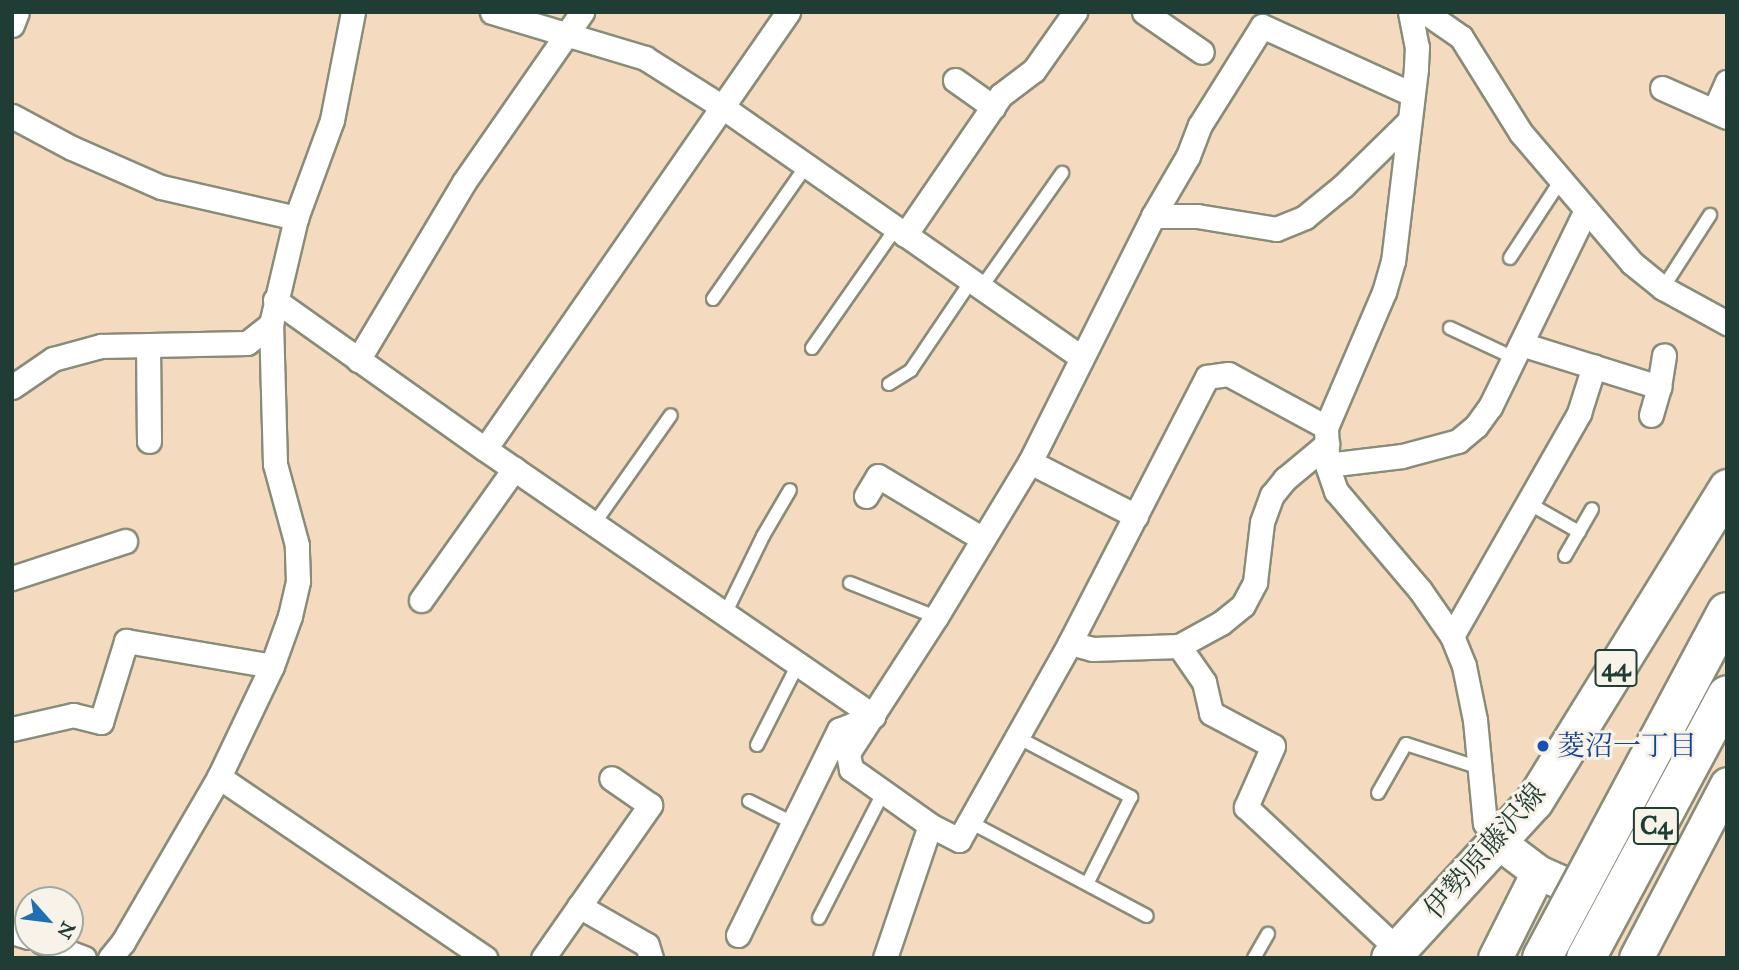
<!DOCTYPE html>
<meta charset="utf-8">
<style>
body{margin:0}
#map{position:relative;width:1739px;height:970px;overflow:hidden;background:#f4dbbf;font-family:"IM FELL Great Primer","Noto Serif JP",serif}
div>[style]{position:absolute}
.roads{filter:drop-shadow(2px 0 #8a8c7a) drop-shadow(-2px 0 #8a8c7a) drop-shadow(0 2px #8a8c7a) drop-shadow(0 -2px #8a8c7a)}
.lane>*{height:12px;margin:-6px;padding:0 6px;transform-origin:6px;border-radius:6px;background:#fff}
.street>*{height:23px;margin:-11.5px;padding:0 11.5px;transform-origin:11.5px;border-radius:11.5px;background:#fff}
.secondary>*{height:33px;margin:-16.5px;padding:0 16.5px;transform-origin:16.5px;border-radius:16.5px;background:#fff}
.primary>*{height:37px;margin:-18.5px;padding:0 18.5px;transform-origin:18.5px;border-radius:18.5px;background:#fff}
.bridges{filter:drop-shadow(2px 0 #8a8c7a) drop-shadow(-2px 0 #8a8c7a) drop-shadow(0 2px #8a8c7a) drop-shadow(0 -2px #8a8c7a)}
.highway-bridge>*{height:38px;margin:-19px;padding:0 19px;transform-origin:19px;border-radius:19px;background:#fff}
.dots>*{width:19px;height:19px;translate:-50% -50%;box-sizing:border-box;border:4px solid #f7f3e8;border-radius:50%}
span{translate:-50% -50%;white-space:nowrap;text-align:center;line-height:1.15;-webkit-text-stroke:6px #f7f3e8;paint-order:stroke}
.shield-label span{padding:2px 5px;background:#f7f3e8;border:2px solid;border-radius:5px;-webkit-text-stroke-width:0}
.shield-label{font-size:26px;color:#1f3d34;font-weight:700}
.transit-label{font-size:28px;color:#164399}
.left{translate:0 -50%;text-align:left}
.street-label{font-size:28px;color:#1f3d34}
.frame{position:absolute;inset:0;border:14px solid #1f3d34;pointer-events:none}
.north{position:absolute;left:14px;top:886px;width:70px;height:70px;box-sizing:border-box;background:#f7f3e8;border:2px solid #a1aaa0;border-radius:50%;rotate:118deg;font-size:19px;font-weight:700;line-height:28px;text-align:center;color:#1f3d34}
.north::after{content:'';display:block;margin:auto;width:24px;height:32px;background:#1f6fb2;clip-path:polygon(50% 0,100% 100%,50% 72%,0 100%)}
</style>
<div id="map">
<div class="roads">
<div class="lane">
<i style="left:1510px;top:258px;width:93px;rotate:-56.8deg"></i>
<i style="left:981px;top:288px;width:141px;rotate:-54.8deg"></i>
<i style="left:1663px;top:288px;width:87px;rotate:-57.2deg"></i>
<i style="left:713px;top:299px;width:162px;rotate:-55deg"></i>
<i style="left:1450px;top:328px;width:71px;rotate:25.1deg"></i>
<i style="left:812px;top:348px;width:146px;rotate:-55deg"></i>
<i style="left:889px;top:384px;width:26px;rotate:-32deg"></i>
<i style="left:911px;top:370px;width:107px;rotate:-56deg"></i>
<i style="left:1528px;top:503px;width:59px;rotate:29.6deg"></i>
<i style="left:594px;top:524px;width:133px;rotate:-54.8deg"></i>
<i style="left:1565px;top:556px;width:54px;rotate:-60.1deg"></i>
<i style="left:850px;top:583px;width:92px;rotate:21.6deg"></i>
<i style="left:725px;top:614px;width:87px;rotate:-64deg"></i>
<i style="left:763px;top:536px;width:53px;rotate:-59.6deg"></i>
<i style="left:1019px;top:738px;width:127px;rotate:27.8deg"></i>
<i style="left:1131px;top:797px;width:97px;rotate:116.8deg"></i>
<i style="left:757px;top:745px;width:89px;rotate:-63.1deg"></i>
<i style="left:1378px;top:793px;width:56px;rotate:-60.3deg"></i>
<i style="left:1406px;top:744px;width:78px;rotate:18deg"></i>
<i style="left:749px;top:801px;width:49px;rotate:26.6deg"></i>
<i style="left:970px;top:822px;width:200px;rotate:28deg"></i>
<i style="left:819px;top:918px;width:143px;rotate:-62.9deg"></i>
<i style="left:1254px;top:958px;width:28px;rotate:-60deg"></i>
</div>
<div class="street">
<i style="left:492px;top:12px;width:160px;rotate:16.7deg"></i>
<i style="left:645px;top:58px;width:90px;rotate:32.3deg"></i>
<i style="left:721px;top:106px;width:439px;rotate:34.9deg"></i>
<i style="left:1144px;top:12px;width:70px;rotate:34.6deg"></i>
<i style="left:1410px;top:12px;width:36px;rotate:79deg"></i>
<i style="left:1417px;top:47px;width:22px;rotate:93deg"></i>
<i style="left:1416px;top:69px;width:193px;rotate:96.8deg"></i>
<i style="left:1393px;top:261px;width:32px;rotate:106deg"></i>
<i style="left:1384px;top:292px;width:147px;rotate:113.2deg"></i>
<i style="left:1326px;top:427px;width:38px;rotate:88deg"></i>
<i style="left:1327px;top:465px;width:28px;rotate:71deg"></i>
<i style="left:1336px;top:491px;width:130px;rotate:49.7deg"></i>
<i style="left:1420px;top:590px;width:56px;rotate:55.2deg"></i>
<i style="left:1452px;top:636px;width:32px;rotate:68deg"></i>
<i style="left:1464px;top:666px;width:55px;rotate:78.5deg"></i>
<i style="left:1475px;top:720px;width:103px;rotate:84.5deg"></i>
<i style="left:1485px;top:823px;width:22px;rotate:56deg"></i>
<i style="left:1425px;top:12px;width:44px;rotate:34.8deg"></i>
<i style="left:1461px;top:37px;width:113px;rotate:58deg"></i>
<i style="left:1521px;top:133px;width:171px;rotate:49.5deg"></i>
<i style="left:1632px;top:263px;width:40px;rotate:39deg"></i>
<i style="left:1663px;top:288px;width:73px;rotate:28.7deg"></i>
<i style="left:12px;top:25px;width:14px;rotate:-69deg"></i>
<i style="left:955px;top:80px;width:47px;rotate:35.4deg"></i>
<i style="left:1662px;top:88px;width:71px;rotate:24deg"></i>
<i style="left:1714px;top:111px;width:32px;rotate:-66deg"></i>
<i style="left:12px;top:116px;width:68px;rotate:28.1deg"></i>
<i style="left:72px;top:148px;width:97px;rotate:23.7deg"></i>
<i style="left:161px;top:187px;width:139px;rotate:12.9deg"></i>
<i style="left:1153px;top:216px;width:69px;rotate:-59.7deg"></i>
<i style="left:1188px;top:156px;width:33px;rotate:-69deg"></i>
<i style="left:1200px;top:125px;width:117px;rotate:-57.9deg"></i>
<i style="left:1262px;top:26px;width:165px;rotate:24.4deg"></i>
<i style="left:905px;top:235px;width:170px;rotate:-55.6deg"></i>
<i style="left:1001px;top:95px;width:41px;rotate:-37.1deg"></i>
<i style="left:1034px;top:70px;width:71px;rotate:-54.7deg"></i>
<i style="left:275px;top:300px;width:257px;rotate:35.4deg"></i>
<i style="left:485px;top:449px;width:471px;rotate:34.5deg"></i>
<i style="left:1521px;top:344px;width:145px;rotate:17.3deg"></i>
<i style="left:1659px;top:387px;width:29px;rotate:106deg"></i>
<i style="left:148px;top:345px;width:96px;rotate:89.4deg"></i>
<i style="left:358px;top:360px;width:207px;rotate:-59.2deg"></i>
<i style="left:464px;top:182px;width:207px;rotate:-55.2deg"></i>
<i style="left:12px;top:387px;width:50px;rotate:-34.3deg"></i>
<i style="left:53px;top:359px;width:50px;rotate:-15.2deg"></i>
<i style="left:101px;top:346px;width:146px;rotate:-1.2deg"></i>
<i style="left:247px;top:343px;width:31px;rotate:-38deg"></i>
<i style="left:1659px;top:387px;width:32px;rotate:-81deg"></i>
<i style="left:1326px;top:427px;width:111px;rotate:-151.6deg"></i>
<i style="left:1228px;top:374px;width:21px;rotate:172deg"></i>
<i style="left:1207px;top:377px;width:299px;rotate:117.3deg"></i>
<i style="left:1070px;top:643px;width:226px;rotate:119.4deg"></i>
<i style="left:959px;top:840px;width:33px;rotate:-153deg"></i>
<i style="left:930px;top:825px;width:97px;rotate:-144.7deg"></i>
<i style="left:851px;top:769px;width:16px;rotate:-101deg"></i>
<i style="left:848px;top:753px;width:162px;rotate:-57.1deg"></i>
<i style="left:936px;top:617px;width:181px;rotate:-58.8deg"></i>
<i style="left:1030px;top:462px;width:275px;rotate:-63.4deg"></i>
<i style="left:1153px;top:216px;width:44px"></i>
<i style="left:1197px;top:216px;width:80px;rotate:9.3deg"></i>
<i style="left:1276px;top:229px;width:31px;rotate:-22deg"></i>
<i style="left:1305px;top:217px;width:50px;rotate:-39.4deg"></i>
<i style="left:1344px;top:185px;width:90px;rotate:-44.5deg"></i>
<i style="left:485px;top:449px;width:532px;rotate:-55.26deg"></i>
<i style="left:1030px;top:462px;width:119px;rotate:27deg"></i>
<i style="left:1327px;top:465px;width:76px;rotate:-6.8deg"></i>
<i style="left:1402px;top:456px;width:58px;rotate:-15deg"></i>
<i style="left:1458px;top:441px;width:23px;rotate:-40deg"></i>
<i style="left:1476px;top:426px;width:24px;rotate:-54deg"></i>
<i style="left:1490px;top:407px;width:219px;rotate:-64deg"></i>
<i style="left:866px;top:496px;width:23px;rotate:-59deg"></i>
<i style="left:878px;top:476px;width:122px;rotate:31deg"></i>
<i style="left:12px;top:578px;width:119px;rotate:-18.1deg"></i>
<i style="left:421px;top:600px;width:161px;rotate:-54.6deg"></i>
<i style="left:1452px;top:636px;width:257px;rotate:-60.3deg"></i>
<i style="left:1579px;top:413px;width:49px;rotate:-72.3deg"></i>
<i style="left:1070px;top:643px;width:23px;rotate:15deg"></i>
<i style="left:1092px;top:649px;width:87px;rotate:-2deg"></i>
<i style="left:1179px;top:646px;width:48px;rotate:-28.7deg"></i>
<i style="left:1221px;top:623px;width:28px;rotate:-39deg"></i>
<i style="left:1243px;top:605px;width:26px;rotate:-62deg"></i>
<i style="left:1255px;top:582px;width:60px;rotate:-83.3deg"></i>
<i style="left:1262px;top:522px;width:29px;rotate:-70deg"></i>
<i style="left:1272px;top:495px;width:21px;rotate:-51deg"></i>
<i style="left:1285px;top:479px;width:55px;rotate:-39.8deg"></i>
<i style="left:1179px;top:646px;width:44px;rotate:55.2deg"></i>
<i style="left:1204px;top:682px;width:32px;rotate:77deg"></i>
<i style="left:1211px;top:713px;width:70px;rotate:28deg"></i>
<i style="left:1273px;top:746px;width:67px;rotate:113.9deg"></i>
<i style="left:1246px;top:807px;width:207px;rotate:43.2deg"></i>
<i style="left:12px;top:729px;width:63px;rotate:-12.9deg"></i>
<i style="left:73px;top:715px;width:29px;rotate:14deg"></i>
<i style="left:101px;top:722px;width:85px;rotate:-72.8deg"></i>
<i style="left:126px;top:641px;width:148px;rotate:9.7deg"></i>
<i style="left:219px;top:777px;width:322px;rotate:34.2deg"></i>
<i style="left:579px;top:906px;width:78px;rotate:29.8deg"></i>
<i style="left:647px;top:945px;width:14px;rotate:73deg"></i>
<i style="left:12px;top:932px;width:17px;rotate:17deg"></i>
<i style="left:738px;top:935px;width:229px;rotate:-63.8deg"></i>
<i style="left:839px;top:730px;width:37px;rotate:-22deg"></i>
<i style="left:42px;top:942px;width:45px;rotate:20.9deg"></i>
<i style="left:110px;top:958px;width:21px;rotate:-51deg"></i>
<i style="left:123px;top:942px;width:191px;rotate:-59.8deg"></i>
<i style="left:219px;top:777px;width:123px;rotate:-64.5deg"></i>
<i style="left:272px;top:666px;width:53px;rotate:-70.2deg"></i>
<i style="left:290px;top:616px;width:36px;rotate:-77deg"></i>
<i style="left:298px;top:581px;width:36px;rotate:-92deg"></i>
<i style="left:297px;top:545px;width:84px;rotate:-105.2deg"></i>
<i style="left:275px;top:464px;width:140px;rotate:-91.6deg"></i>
<i style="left:271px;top:324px;width:109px;rotate:-76.7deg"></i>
<i style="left:296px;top:218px;width:104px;rotate:-69.8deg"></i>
<i style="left:332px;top:120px;width:110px;rotate:-79deg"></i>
<i style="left:543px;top:958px;width:187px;rotate:-55deg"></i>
<i style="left:650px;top:805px;width:47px;rotate:-145.3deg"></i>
<i style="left:885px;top:958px;width:140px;rotate:-71.3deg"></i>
</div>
<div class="secondary">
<i style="left:1497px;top:841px;width:51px;rotate:37.1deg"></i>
<i style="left:1538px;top:872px;width:71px;rotate:24deg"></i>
<i style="left:1495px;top:958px;width:96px;rotate:-63.4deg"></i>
<i style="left:1636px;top:958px;width:196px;rotate:-62.4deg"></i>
</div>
<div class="primary">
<i style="left:1390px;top:958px;width:213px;rotate:-47.5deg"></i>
<i style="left:1534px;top:801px;width:368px;rotate:-58.3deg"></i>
</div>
</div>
<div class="bridges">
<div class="highway-bridge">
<i style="left:1542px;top:958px;width:392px;rotate:-61.9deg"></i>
<i style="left:1586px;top:958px;width:298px;rotate:-61.8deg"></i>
</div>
</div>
<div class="dots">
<i style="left:1543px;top:746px;background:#1a4fb4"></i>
</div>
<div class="shield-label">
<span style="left:1616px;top:668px">44</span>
<span style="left:1656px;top:826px">C4</span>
</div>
<div class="transit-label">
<span class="left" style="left:1557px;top:746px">菱沼一丁目</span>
</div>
<div class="street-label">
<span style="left:1485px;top:851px;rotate:-49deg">伊勢原藤沢線</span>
</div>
<div class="frame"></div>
<div class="north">N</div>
</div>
